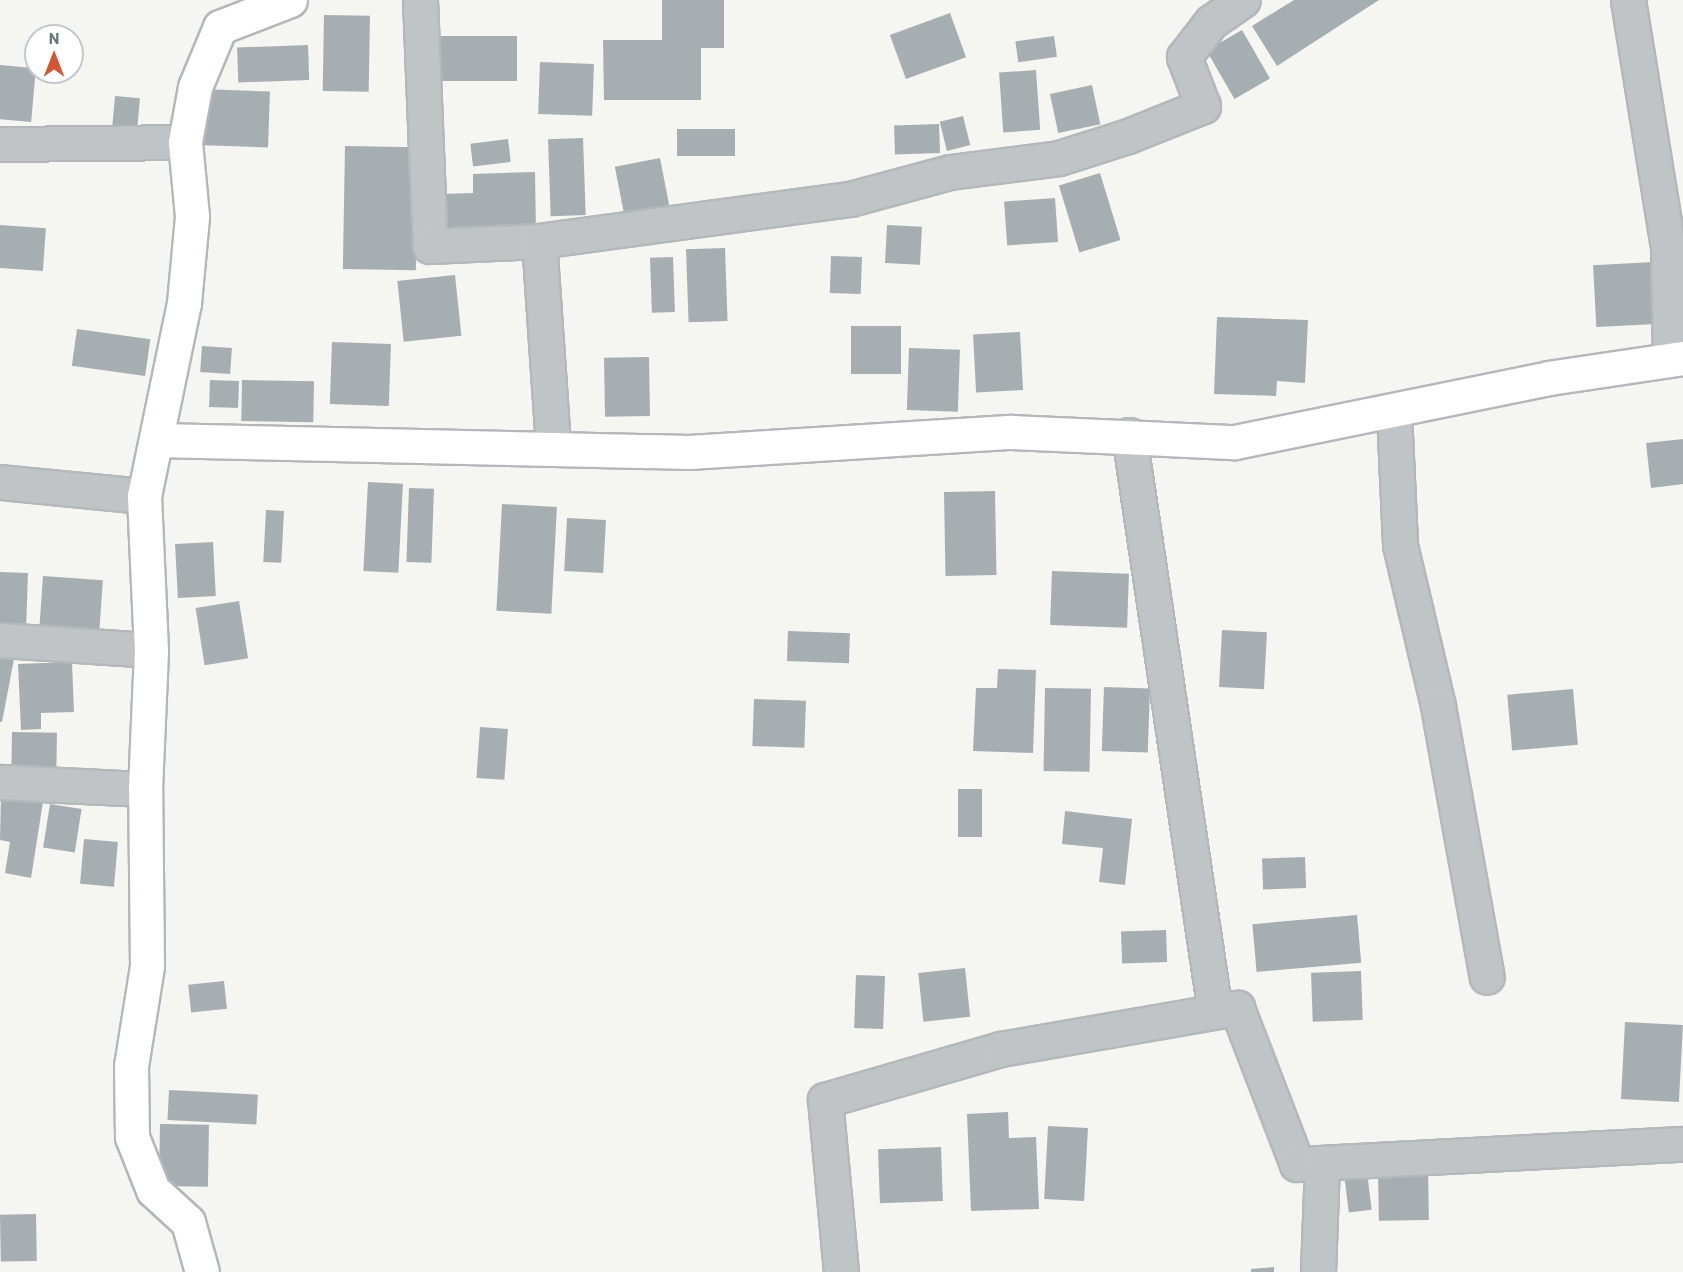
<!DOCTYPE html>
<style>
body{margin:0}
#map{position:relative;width:1683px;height:1272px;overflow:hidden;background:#f5f5f2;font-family:Barlow,sans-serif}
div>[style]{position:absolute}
.building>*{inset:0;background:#a7aeb2;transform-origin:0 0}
.roads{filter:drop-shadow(2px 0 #b3b8bb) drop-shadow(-2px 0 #b3b8bb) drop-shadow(0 2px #b3b8bb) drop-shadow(0 -2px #b3b8bb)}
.street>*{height:33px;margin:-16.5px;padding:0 16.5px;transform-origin:16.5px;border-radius:16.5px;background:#c1c4c7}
.secondary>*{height:33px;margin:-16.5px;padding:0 16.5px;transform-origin:16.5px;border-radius:16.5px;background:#fff}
span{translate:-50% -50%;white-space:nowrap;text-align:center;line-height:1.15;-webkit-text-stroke:6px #fff;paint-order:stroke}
.north{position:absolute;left:24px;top:24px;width:60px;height:60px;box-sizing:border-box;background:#fff;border:2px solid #c2c8cc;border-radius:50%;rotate:0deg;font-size:16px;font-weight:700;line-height:24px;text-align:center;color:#677580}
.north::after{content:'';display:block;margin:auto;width:21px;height:27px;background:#d25835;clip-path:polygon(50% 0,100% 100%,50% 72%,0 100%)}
</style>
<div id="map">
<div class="building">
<i style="clip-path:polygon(662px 0,724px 0,724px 48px,701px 48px,701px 100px,604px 100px,603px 40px,662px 40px)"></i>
<i style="clip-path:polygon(1294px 0,1379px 0,1277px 66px,1252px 26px)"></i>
<i style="left:950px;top:13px;width:47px;height:64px;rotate:70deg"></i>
<i style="left:324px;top:15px;width:46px;height:76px;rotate:1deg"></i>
<i style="left:1242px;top:30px;width:56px;height:41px;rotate:60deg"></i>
<i style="left:439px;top:36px;width:78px;height:45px"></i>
<i style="left:1054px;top:36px;width:21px;height:39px;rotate:82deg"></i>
<i style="left:308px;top:45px;width:35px;height:71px;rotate:88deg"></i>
<i style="left:540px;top:62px;width:54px;height:52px;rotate:2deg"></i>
<i style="left:0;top:65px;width:36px;height:54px;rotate:5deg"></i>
<i style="left:1036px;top:70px;width:60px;height:37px;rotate:86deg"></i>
<i style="left:1092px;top:85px;width:40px;height:43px;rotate:78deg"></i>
<i style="left:199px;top:89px;width:71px;height:56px;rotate:2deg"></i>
<i style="left:115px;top:96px;width:25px;height:34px;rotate:5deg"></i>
<i style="left:963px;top:116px;width:30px;height:24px;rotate:76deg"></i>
<i style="left:939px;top:124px;width:29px;height:45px;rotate:88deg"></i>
<i style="left:735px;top:129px;width:27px;height:58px;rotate:90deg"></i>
<i style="left:583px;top:138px;width:77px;height:35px;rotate:88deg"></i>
<i style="left:508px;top:139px;width:23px;height:38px;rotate:83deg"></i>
<i style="left:345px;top:146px;width:73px;height:123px;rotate:1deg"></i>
<i style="left:660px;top:158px;width:53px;height:46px;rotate:79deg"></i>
<i style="clip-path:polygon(535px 172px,536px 235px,442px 237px,441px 194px,473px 193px,473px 174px)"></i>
<i style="left:1100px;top:173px;width:70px;height:43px;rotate:73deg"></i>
<i style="left:1055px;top:198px;width:44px;height:51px;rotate:86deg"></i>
<i style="left:0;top:225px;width:46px;height:43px;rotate:4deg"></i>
<i style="left:887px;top:225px;width:35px;height:38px;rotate:3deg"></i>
<i style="left:725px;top:248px;width:73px;height:39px;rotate:88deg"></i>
<i style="left:831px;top:256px;width:31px;height:37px;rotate:2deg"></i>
<i style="left:673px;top:257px;width:55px;height:23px;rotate:88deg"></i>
<i style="left:1653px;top:262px;width:62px;height:60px;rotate:87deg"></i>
<i style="left:455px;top:275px;width:61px;height:58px;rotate:84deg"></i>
<i style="clip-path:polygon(1217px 317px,1308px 320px,1305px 383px,1277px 381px,1276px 396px,1214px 394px)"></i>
<i style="left:851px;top:326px;width:50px;height:48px"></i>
<i style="left:77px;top:329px;width:74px;height:37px;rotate:8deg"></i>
<i style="left:1020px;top:332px;width:58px;height:47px;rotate:87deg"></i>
<i style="left:332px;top:342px;width:59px;height:62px;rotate:2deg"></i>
<i style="left:202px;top:346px;width:30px;height:26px;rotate:4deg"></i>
<i style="left:909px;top:348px;width:51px;height:62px;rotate:2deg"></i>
<i style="left:649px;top:357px;width:59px;height:45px;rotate:89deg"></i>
<i style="left:210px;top:380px;width:29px;height:27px;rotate:2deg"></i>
<i style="left:242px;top:380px;width:72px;height:41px;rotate:1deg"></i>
<i style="clip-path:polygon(1683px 439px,1683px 484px,1651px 488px,1646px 443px)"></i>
<i style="left:368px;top:482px;width:35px;height:89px;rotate:3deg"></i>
<i style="left:409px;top:488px;width:25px;height:74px;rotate:2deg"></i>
<i style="left:995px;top:491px;width:84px;height:51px;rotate:89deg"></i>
<i style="left:502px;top:504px;width:55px;height:107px;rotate:3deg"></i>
<i style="left:266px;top:510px;width:18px;height:52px;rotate:3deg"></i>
<i style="left:567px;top:518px;width:39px;height:53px;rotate:3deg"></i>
<i style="left:213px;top:542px;width:54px;height:38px;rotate:87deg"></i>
<i style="left:1052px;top:571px;width:77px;height:54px;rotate:2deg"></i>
<i style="left:0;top:572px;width:28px;height:57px;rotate:2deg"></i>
<i style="left:43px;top:576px;width:60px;height:52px;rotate:4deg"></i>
<i style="left:239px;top:601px;width:58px;height:44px;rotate:81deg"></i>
<i style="left:1222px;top:630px;width:45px;height:57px;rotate:3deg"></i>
<i style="left:788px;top:631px;width:62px;height:30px;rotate:2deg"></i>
<i style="clip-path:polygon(0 657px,14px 659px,2px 722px,0 722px)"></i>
<i style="clip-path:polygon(43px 663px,72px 663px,74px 712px,41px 713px,41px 729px,21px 730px,18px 664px)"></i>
<i style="clip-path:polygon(998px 669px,1036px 670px,1033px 753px,973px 751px,976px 688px,997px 688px)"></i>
<i style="left:1104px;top:687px;width:46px;height:64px;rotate:2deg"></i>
<i style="left:1045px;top:688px;width:46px;height:83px;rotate:1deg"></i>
<i style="left:1573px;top:689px;width:56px;height:66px;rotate:85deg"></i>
<i style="left:754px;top:699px;width:52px;height:47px;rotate:2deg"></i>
<i style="left:480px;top:727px;width:28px;height:51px;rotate:4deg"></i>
<i style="left:12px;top:732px;width:45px;height:49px;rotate:1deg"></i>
<i style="left:958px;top:789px;width:24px;height:48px"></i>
<i style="clip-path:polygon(1px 796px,43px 802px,31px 878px,5px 873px,10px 842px,0 840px)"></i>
<i style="left:50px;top:804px;width:32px;height:44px;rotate:9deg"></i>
<i style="clip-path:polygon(1065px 811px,1132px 819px,1125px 885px,1099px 882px,1103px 848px,1062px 844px)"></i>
<i style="left:84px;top:839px;width:34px;height:45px;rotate:5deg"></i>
<i style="left:1305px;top:857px;width:31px;height:43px;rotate:88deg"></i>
<i style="left:1357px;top:915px;width:48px;height:105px;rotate:85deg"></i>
<i style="left:1166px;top:930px;width:32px;height:45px;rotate:88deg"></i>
<i style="left:965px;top:968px;width:49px;height:47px;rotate:84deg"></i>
<i style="left:1361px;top:971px;width:49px;height:50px;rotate:88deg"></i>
<i style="left:856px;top:975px;width:29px;height:53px;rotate:2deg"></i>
<i style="left:224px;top:981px;width:28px;height:36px;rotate:84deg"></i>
<i style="left:1625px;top:1022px;width:58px;height:77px;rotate:3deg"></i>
<i style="left:169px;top:1090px;width:89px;height:30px;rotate:3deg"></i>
<i style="clip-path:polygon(1008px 1112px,1009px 1138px,1036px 1137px,1039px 1209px,971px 1211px,967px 1114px)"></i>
<i style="left:160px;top:1124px;width:49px;height:62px;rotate:1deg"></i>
<i style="left:1048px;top:1126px;width:40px;height:73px;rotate:3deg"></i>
<i style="left:941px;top:1147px;width:54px;height:63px;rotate:88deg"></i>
<i style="left:1428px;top:1169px;width:51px;height:50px;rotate:89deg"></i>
<i style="left:1367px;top:1172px;width:38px;height:23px;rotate:83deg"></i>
<i style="left:36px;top:1214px;width:47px;height:36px;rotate:89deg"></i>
<i style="clip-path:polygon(1274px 1267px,1274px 1272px,1251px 1272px,1251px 1269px)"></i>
</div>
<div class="roads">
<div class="street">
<i style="left:420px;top:0;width:246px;rotate:87.7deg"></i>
<i style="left:430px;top:246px;width:109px;rotate:-2.6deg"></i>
<i style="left:1628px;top:0;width:249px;rotate:80.8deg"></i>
<i style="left:1668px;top:246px;width:114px;rotate:89deg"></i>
<i style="left:0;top:144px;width:185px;rotate:-0.6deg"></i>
<i style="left:1394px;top:412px;width:133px;rotate:87.4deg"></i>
<i style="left:1400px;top:545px;width:165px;rotate:76.7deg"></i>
<i style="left:1438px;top:706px;width:275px;rotate:79.8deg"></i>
<i style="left:1129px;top:435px;width:583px;rotate:81.52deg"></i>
<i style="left:553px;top:445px;width:204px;rotate:-93.9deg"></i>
<i style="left:539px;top:241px;width:314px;rotate:-7.7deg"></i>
<i style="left:850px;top:199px;width:104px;rotate:-15.1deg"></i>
<i style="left:950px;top:172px;width:110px;rotate:-7.3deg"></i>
<i style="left:1059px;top:158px;width:72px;rotate:-17.7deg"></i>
<i style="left:1128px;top:136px;width:81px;rotate:-21.8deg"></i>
<i style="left:1203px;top:106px;width:53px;rotate:-111.2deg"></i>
<i style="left:1184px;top:57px;width:44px;rotate:-52.4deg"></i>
<i style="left:1211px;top:22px;width:39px;rotate:-35deg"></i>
<i style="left:0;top:482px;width:145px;rotate:5.6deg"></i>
<i style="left:0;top:640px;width:151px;rotate:3.8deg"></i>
<i style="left:0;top:782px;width:145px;rotate:2.8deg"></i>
<i style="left:841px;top:1272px;width:173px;rotate:-95.3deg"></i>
<i style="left:825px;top:1100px;width:183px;rotate:-16.2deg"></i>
<i style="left:1001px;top:1049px;width:240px;rotate:-9.9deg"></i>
<i style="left:1237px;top:1008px;width:167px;rotate:69deg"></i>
<i style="left:1297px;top:1164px;width:387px;rotate:-3deg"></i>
<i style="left:1318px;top:1272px;width:108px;rotate:-87.9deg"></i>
</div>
<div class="secondary">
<i style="left:157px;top:440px;width:532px;rotate:1.29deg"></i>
<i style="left:689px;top:452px;width:323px;rotate:-3.6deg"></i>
<i style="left:1011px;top:432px;width:224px;rotate:2.6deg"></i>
<i style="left:1235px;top:442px;width:320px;rotate:-11.5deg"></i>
<i style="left:1549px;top:378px;width:135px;rotate:-8.5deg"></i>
<i style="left:202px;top:1272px;width:52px;rotate:-105.6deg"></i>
<i style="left:188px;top:1222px;width:47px;rotate:-137.6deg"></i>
<i style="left:153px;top:1190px;width:57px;rotate:-111.6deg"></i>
<i style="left:132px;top:1137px;width:71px;rotate:-90.8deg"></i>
<i style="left:131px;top:1066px;width:101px;rotate:-80.9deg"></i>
<i style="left:147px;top:966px;width:177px;rotate:-90.6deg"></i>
<i style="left:145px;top:789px;width:139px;rotate:-87.5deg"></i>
<i style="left:151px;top:650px;width:154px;rotate:-92.6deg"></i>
<i style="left:144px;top:496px;width:197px;rotate:-78.3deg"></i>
<i style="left:184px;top:303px;width:87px;rotate:-84.7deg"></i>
<i style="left:192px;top:216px;width:74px;rotate:-95.4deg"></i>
<i style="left:185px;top:142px;width:56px;rotate:-79.7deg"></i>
<i style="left:195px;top:87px;width:65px;rotate:-67.4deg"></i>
<i style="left:220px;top:27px;width:75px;rotate:-21.1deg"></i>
</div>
</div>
<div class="north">N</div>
</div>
